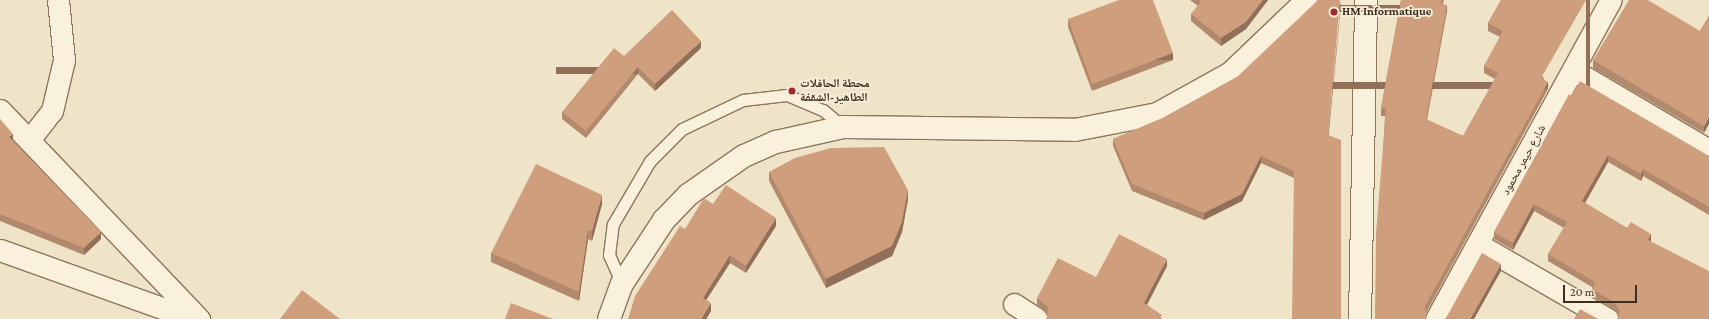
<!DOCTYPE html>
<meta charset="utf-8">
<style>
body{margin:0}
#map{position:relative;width:1709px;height:319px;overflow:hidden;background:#f0e4c8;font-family:"Crimson Pro","Noto Naskh Arabic",serif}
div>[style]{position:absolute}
.roads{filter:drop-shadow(1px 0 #8d765c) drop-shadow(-1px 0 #8d765c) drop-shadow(0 1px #8d765c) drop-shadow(0 -1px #8d765c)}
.service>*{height:11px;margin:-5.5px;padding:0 5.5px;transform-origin:5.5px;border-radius:5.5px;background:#faf1dc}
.minor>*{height:21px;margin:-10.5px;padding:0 10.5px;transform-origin:10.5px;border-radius:10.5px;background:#faf1dc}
.tertiary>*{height:22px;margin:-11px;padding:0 11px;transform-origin:11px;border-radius:11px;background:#faf1dc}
.secondary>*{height:22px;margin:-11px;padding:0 11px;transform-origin:11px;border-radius:11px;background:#faf1dc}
.wall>*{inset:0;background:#b2896c}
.shaded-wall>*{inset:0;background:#916f58;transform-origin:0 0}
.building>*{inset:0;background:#cf9f7d}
.dots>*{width:11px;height:11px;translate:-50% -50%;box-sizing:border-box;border:2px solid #f7eed8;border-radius:50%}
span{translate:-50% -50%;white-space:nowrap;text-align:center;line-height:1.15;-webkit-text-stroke:3.5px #f7eed8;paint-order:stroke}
.poi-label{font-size:12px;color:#3d2e20;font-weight:700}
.left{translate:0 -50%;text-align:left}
.street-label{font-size:12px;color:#3d2e20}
.scale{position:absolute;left:1563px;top:285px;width:74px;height:18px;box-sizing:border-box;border:2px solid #3d2e20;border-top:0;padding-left:5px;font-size:12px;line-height:14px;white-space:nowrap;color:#3d2e20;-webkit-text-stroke:3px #f7eed8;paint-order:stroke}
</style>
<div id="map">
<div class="roads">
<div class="service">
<i style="left:622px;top:284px;width:32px;rotate:-114deg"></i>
<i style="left:609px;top:255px;width:31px;rotate:-83deg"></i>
<i style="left:613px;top:224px;width:73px;rotate:-59.6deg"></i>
<i style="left:650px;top:161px;width:45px;rotate:-45deg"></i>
<i style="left:682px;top:129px;width:68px;rotate:-25.4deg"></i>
<i style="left:743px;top:100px;width:44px;rotate:-6.5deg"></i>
<i style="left:787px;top:95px;width:39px;rotate:23deg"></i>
<i style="left:823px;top:110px;width:26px;rotate:40deg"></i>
</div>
<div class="minor">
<i style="left:1573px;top:70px;width:158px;rotate:30.5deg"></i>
<i style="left:0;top:110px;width:289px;rotate:46.4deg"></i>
<i style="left:29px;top:140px;width:37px;rotate:-52deg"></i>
<i style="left:52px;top:111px;width:52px;rotate:-76.8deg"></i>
<i style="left:64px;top:60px;width:60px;rotate:-95.7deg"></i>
<i style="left:1478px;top:244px;width:150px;rotate:30deg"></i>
<i style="left:0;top:250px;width:205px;rotate:19.7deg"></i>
<i style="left:1014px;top:304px;width:27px;rotate:33deg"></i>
<i style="left:1436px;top:319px;width:364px;rotate:-61.3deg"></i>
</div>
<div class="tertiary">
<i style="left:1360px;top:319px;width:319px;rotate:-88.9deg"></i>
</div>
<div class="secondary">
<i style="left:609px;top:319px;width:37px;rotate:-70deg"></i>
<i style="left:622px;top:284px;width:77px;rotate:-56.7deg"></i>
<i style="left:664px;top:220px;width:35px;rotate:-46deg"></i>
<i style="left:688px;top:195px;width:68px;rotate:-34.9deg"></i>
<i style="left:744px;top:156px;width:35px;rotate:-24deg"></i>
<i style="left:776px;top:142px;width:69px;rotate:-12.6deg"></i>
<i style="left:843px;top:127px;width:232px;rotate:0.7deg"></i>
<i style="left:1075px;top:130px;width:84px;rotate:-11deg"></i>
<i style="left:1157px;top:114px;width:85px;rotate:-29deg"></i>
<i style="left:1231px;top:73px;width:105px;rotate:-43.8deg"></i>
</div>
</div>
<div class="wall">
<i style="clip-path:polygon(1190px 0,1268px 0,1246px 29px,1221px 46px,1191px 21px,1191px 14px,1198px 6px)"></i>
<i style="clip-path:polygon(1401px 0,1444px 0,1443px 4px,1447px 12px,1427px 120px,1463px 136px,1495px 79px,1484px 73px,1484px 66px,1500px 37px,1488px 31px,1488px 23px,1501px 0,1544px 79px,1548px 89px,1426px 313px,1375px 319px,1385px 116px,1381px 116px,1381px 108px)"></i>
<i style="clip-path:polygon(1341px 4px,1294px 178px,1261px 163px,1242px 201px,1204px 220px,1132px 191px,1113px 146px,1113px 139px,1163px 118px,1237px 77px)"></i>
<i style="clip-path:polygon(1709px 16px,1704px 133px,1593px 68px,1593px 60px,1700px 31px)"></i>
<i style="clip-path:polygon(1068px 19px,1173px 60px,1092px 91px,1068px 27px)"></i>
<i style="clip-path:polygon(701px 48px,655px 91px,638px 74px,586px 138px,562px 119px,562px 112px,624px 56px)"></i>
<i style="clip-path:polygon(1571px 96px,1709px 156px,1709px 215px,1643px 176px,1641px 181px,1608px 162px,1585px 203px,1627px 228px,1651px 234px,1618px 318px,1619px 316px,1614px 309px,1592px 296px,1592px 287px,1548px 261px,1548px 254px,1564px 228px,1534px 211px,1513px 250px,1494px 239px,1494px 232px)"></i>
<i style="clip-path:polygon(0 119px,13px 140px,101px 239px,84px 255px,0 221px)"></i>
<i style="clip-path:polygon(769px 172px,908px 199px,902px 232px,892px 256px,826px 288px,769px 181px)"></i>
<i style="clip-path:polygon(602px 204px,592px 241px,588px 239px,579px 301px,491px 262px,491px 253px)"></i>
<i style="clip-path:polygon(713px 204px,776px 226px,746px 273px,730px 263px,706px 300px,711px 311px,706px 319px,685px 229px)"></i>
<i style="clip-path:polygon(1167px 266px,1147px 305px,1162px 319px,1047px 318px,1047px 314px,1037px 305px,1037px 298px,1096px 277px)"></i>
</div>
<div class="shaded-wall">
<i style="clip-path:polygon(1263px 0,1268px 0,1246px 29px,1221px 46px,1221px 38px)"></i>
<i style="clip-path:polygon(1341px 0,1341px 4px,1328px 142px,1328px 135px)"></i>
<i style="left:1586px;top:0;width:4px;height:90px"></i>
<i style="left:1447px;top:5px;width:7px;height:116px;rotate:90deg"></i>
<i style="clip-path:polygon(701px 41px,701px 48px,655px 91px,655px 84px)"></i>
<i style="left:1173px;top:53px;width:7px;height:87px;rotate:90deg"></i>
<i style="left:638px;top:67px;width:7px;height:82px;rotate:90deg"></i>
<i style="left:1548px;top:82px;width:7px;height:256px;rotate:90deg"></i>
<i style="clip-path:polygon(1709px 117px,1709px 124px,1704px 133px,1704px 126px)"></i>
<i style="clip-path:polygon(13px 134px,13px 141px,9px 137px)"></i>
<i style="clip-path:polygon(1608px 155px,1608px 162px,1582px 208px,1582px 201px)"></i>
<i style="clip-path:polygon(1261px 156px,1261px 163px,1242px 201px,1204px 220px,1204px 213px)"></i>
<i style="clip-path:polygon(1643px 169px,1643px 176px,1641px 181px,1641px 174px)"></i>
<i style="clip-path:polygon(908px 190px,908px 199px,902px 232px,892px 256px,826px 288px,826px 279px)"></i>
<i style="clip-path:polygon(602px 195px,602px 204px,592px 241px,592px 231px)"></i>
<i style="clip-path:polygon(1534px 204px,1534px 211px,1513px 250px,1513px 243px)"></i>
<i style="clip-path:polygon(776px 218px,776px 226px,746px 273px,746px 266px)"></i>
<i style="clip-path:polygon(588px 230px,588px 239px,579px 301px,579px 292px)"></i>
<i style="clip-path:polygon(101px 232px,101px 239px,84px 255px,84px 248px)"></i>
<i style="clip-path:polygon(1651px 234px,1651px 242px,1648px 240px)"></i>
<i style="clip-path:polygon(730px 255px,730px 263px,703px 305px,703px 298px)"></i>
<i style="clip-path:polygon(1167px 259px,1167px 266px,1144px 310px,1144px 303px)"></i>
<i style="clip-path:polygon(1501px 264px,1501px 271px,1474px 319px,1470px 319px)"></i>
<i style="clip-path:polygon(711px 303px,711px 311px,706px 319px,701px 319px)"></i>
</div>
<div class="building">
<i style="clip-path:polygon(1119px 0,1153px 0,1173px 53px,1092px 84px,1068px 19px)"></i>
<i style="clip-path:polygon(1199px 0,1263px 0,1246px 22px,1221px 38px,1191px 14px,1201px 2px)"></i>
<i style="clip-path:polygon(1317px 0,1340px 0,1328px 135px,1341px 140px,1341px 319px,1292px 319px,1294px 171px,1261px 156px,1242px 194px,1204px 213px,1132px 184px,1113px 139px,1163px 118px,1237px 77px,1316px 2px)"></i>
<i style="clip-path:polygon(1401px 0,1442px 0,1441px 4px,1447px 5px,1426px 119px,1463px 136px,1498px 73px,1484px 66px,1503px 31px,1488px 23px,1501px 0,1586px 0,1541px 78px,1548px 82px,1425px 306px,1426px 318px,1427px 319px,1375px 319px,1376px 233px,1386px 109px,1381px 108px)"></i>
<i style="clip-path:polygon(1629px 0,1648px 0,1700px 31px,1709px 16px,1709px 117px,1704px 126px,1593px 60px)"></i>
<i style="clip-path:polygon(672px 10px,701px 41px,655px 84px,638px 67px,586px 131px,562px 112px,614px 48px,624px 56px)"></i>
<i style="clip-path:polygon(1580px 81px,1709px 156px,1709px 207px,1643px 169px,1641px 174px,1608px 155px,1582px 201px,1627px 228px,1631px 222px,1651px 234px,1648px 240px,1709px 271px,1709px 319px,1616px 319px,1618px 318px,1620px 311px,1614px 302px,1592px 289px,1595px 282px,1548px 254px,1567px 222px,1534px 204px,1513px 243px,1494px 232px,1569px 94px,1571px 96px)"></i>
<i style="clip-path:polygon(0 119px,13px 134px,9px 137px,101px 232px,84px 248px,0 214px)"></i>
<i style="clip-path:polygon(884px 147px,908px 190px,902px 222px,892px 246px,826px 279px,769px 172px,795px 158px,831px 148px)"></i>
<i style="clip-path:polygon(536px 164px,602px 195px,592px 231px,588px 230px,579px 292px,491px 253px)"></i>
<i style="clip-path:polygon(726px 185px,776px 218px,746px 266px,730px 255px,703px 298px,711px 303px,701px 319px,628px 319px,635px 296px,680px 226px,685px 229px,704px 198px,713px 204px)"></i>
<i style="clip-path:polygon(1119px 234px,1167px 259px,1144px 303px,1162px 315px,1159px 319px,1045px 319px,1047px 318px,1048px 307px,1037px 298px,1058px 258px,1096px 277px)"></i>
<i style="clip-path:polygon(1482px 253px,1501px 264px,1470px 319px,1444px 319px,1446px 318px)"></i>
<i style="clip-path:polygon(302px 290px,340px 319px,280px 319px)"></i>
<i style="clip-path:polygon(511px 303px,553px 319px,505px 319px)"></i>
<i style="clip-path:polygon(1580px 309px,1598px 319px,1574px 319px)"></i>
</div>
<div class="dots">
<i style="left:1334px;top:12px;background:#9e2a2b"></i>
<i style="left:792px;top:91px;background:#9e2a2b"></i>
</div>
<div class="poi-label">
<span class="left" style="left:1342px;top:12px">HM Informatique</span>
<span class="left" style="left:800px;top:91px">محطة الحافلات<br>الطاهير-الشقفة</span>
</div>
<div class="street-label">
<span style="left:1524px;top:160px;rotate:-61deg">شارع حيمر محمود</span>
</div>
<div class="scale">20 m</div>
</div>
